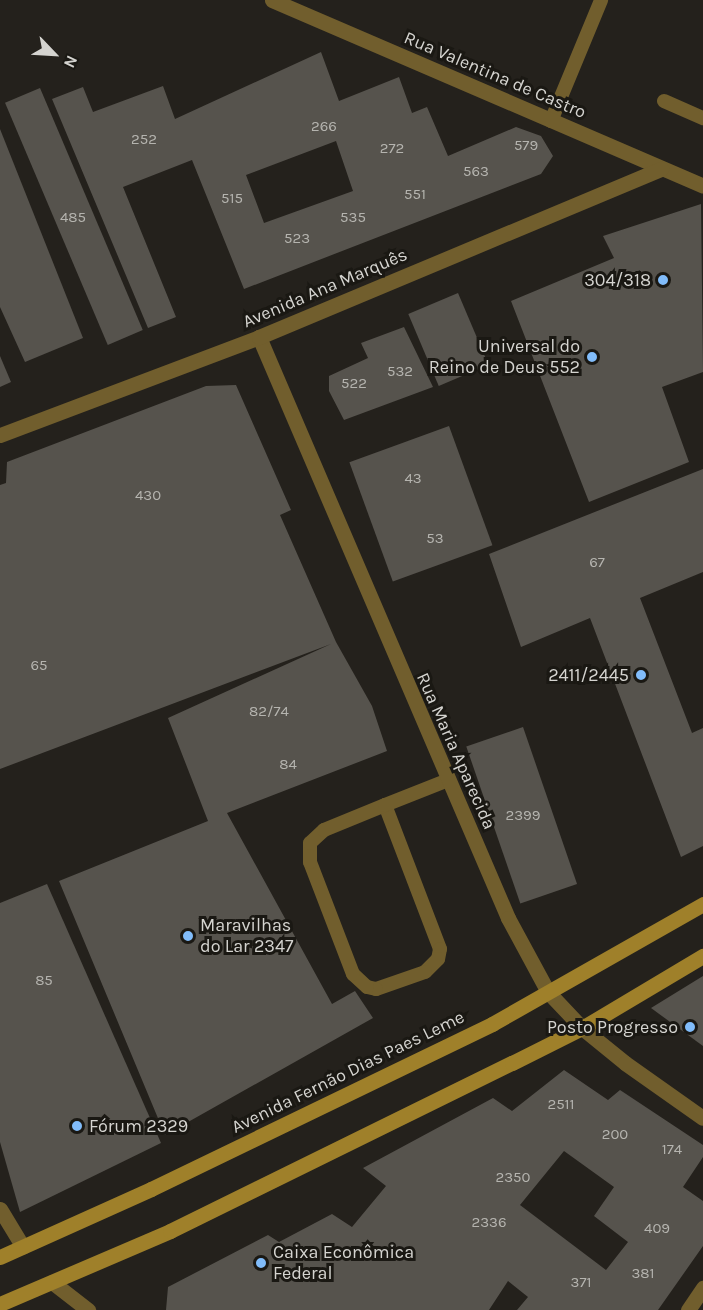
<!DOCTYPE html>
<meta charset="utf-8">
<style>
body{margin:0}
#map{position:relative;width:703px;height:1310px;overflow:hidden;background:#24211c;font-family:Karla,sans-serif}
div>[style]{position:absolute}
.building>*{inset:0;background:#56534d;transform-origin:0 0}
.service>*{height:14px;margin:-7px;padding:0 7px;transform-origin:7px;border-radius:7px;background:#715e2d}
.minor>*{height:15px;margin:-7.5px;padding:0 7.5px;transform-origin:7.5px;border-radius:7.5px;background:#715e2d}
.secondary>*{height:15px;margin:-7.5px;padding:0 7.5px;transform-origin:7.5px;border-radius:7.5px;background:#9f802a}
.dots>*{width:16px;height:16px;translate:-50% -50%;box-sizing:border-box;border:3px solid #1a1813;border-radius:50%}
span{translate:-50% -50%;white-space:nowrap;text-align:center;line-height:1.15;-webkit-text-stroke:6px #1a1813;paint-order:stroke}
.number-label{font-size:15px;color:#b5b4af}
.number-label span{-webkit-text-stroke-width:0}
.street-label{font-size:18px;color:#d5d4d0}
.poi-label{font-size:18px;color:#d5d4d0}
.right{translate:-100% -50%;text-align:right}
.left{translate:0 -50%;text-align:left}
.north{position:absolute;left:24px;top:24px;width:60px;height:60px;-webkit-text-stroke:4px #1a1813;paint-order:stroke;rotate:115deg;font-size:16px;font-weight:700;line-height:24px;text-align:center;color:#d5d4d0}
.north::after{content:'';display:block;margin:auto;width:21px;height:27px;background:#d5d4d0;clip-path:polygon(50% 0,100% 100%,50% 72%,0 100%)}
</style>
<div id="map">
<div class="building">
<i style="clip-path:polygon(evenodd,321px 52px,339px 101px,399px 77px,412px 113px,427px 107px,448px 156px,516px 127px,541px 136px,553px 156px,541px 174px,244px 289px,192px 160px,123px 187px,176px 317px,148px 328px,52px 99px,83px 87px,93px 112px,163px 86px,175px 119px,321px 52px,336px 141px,353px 191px,264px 223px,246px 175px,336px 141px)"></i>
<i style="left:40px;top:88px;width:263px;height:38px;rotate:67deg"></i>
<i style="clip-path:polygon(0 129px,83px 338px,25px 362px,0 307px)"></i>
<i style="clip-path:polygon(701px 204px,703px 372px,662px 387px,689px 462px,589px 502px,511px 301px,614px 258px,603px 236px)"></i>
<i style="left:458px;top:293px;width:78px;height:54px;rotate:67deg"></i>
<i style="clip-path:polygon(404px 327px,433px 387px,344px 420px,329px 391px,329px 376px,368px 358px,361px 343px)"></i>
<i style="clip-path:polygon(0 356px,11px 382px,0 387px)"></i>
<i style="clip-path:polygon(236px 385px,291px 510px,280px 515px,336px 642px,372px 706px,387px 751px,227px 813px,332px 1004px,355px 991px,373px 1018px,165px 1135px,59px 881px,208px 821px,168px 718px,331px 644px,0 769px,0 485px,6px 483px,7px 462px,206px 386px)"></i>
<i style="left:449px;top:426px;width:127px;height:106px;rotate:70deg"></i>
<i style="clip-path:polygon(703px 469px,703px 572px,640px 598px,692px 733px,703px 728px,703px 846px,681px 857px,590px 618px,521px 647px,489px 554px)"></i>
<i style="left:523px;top:727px;width:166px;height:60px;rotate:71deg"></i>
<i style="clip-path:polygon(47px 884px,161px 1143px,20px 1212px,0 1142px,0 903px)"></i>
<i style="clip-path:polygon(703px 976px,703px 1046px,651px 1008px)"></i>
<i style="clip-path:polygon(evenodd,564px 1070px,608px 1100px,620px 1090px,703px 1145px,703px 1157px,683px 1187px,703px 1201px,703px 1246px,658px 1310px,517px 1310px,528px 1297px,508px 1281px,489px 1310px,166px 1310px,168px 1287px,268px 1235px,279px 1242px,332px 1214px,352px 1227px,386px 1186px,363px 1168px,493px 1098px,512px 1111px,564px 1070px,564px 1151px,614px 1187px,594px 1216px,628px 1242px,606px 1270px,520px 1205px,564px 1151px)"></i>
</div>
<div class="service">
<i style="left:664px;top:101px;width:43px;rotate:23.6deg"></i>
<i style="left:551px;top:121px;width:131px;rotate:-67.5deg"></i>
<i style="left:385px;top:805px;width:154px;rotate:69.1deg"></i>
<i style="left:440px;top:949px;width:10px;rotate:101deg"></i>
<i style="left:438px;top:959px;width:18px;rotate:135deg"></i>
<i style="left:425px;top:972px;width:52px;rotate:160.9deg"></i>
<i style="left:376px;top:989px;width:9px;rotate:-167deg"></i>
<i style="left:367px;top:987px;width:19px;rotate:-137deg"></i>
<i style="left:353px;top:974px;width:120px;rotate:-111deg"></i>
<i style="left:310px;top:862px;width:19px;rotate:-90deg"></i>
<i style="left:310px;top:843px;width:19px;rotate:-43deg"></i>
<i style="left:324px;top:830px;width:66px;rotate:-22.3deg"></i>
<i style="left:385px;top:805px;width:68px;rotate:-21.6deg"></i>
</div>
<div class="minor">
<i style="left:272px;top:0;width:469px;rotate:23.3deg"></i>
<i style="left:259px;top:337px;width:632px;rotate:66.8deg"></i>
<i style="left:508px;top:918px;width:84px;rotate:61.6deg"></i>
<i style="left:548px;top:992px;width:50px;rotate:46.6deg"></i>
<i style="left:582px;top:1028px;width:55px;rotate:39.1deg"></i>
<i style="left:625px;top:1063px;width:95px;rotate:35.2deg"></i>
<i style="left:0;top:435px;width:277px;rotate:-20.7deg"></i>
<i style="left:259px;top:337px;width:436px;rotate:-22.7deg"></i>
<i style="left:0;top:1209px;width:44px;rotate:58.8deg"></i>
<i style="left:52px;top:1282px;width:46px;rotate:37.9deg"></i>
<i style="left:688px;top:1310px;width:27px;rotate:-56deg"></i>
</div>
<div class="secondary">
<i style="left:0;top:1257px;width:166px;rotate:-24.2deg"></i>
<i style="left:151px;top:1189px;width:379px;rotate:-25.8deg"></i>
<i style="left:492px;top:1024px;width:243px;rotate:-29.6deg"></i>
<i style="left:0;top:1304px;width:185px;rotate:-23.2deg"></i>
<i style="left:170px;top:1231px;width:381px;rotate:-26.2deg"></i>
<i style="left:512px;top:1063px;width:78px;rotate:-26.6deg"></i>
<i style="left:582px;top:1028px;width:141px;rotate:-30.8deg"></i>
</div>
<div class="dots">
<i style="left:663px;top:280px;background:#81bcfa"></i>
<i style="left:592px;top:357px;background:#81bcfa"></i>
<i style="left:641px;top:675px;background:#81bcfa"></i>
<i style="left:188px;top:936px;background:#81bcfa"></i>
<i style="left:690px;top:1027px;background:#81bcfa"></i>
<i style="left:77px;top:1126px;background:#81bcfa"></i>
<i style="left:261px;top:1263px;background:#81bcfa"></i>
</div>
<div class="number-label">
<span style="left:324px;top:127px">266</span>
<span style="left:144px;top:140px">252</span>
<span style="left:526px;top:146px">579</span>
<span style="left:392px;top:149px">272</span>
<span style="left:476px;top:172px">563</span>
<span style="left:415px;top:195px">551</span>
<span style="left:232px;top:199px">515</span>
<span style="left:73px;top:218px">485</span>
<span style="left:353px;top:218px">535</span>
<span style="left:297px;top:239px">523</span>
<span style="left:400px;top:372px">532</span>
<span style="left:354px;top:384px">522</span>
<span style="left:413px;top:479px">43</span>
<span style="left:148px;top:496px">430</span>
<span style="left:435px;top:539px">53</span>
<span style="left:597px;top:563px">67</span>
<span style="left:39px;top:666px">65</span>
<span style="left:269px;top:712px">82/74</span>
<span style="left:288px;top:765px">84</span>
<span style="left:523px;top:816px">2399</span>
<span style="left:44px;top:981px">85</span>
<span style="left:561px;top:1105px">2511</span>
<span style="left:615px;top:1135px">200</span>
<span style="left:672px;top:1150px">174</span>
<span style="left:513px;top:1178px">2350</span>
<span style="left:489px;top:1223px">2336</span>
<span style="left:657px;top:1229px">409</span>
<span style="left:643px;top:1274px">381</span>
<span style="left:581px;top:1283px">371</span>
</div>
<div class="street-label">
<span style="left:495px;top:75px;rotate:23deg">Rua Valentina de Castro</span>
<span style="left:325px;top:288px;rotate:-23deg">Avenida Ana Marquês</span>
<span style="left:456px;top:751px;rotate:66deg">Rua Maria Aparecida</span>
<span style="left:348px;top:1072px;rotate:-26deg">Avenida Fernão Dias Paes Leme</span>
</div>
<div class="poi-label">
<span class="right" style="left:651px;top:280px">304/318</span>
<span class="right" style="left:580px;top:357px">Universal do<br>Reino de Deus 552</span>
<span class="right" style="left:629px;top:675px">2411/2445</span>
<span class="left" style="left:200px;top:936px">Maravilhas<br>do Lar 2347</span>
<span class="right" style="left:678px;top:1027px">Posto Progresso</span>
<span class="left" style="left:89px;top:1126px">Fórum 2329</span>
<span class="left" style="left:273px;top:1263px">Caixa Econômica<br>Federal</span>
</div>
<div class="north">N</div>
</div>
